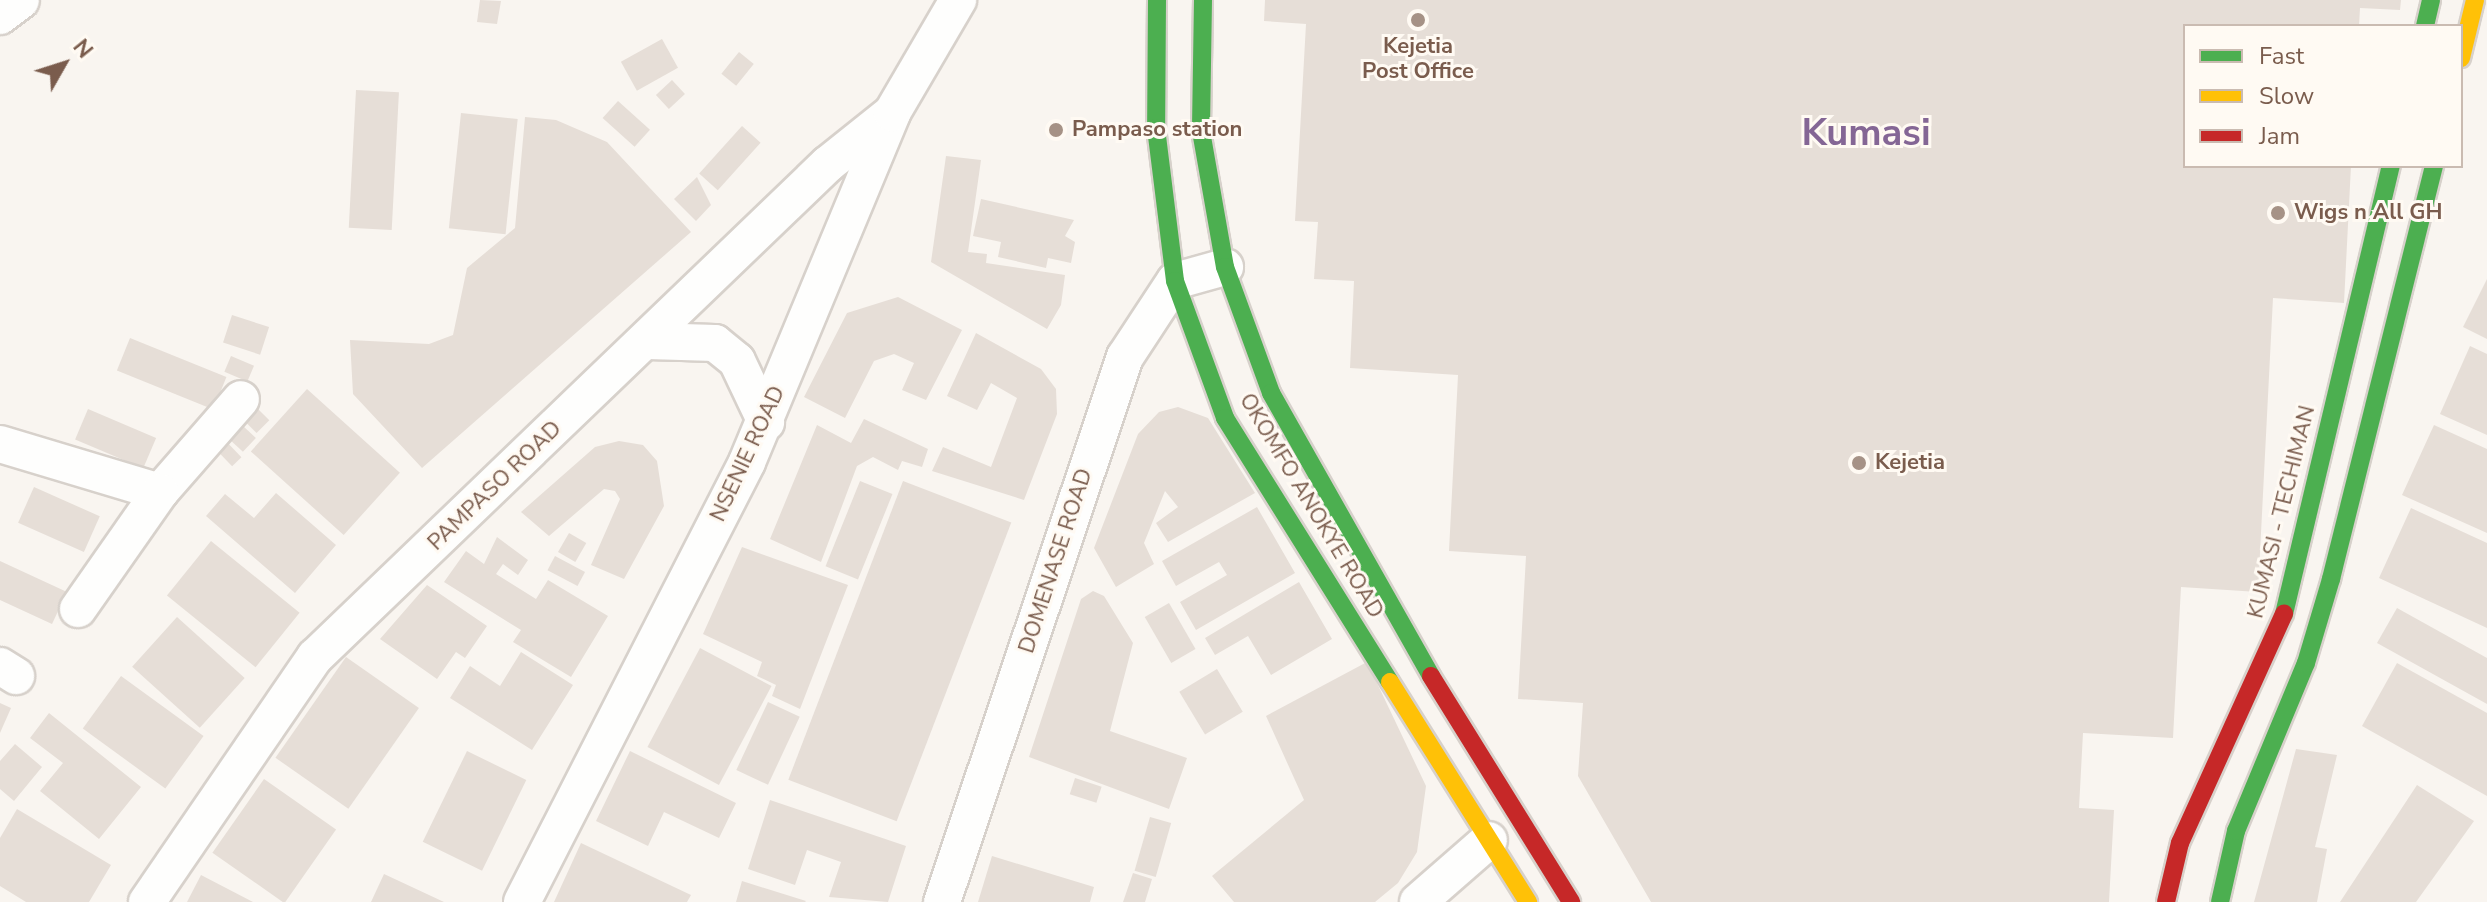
<!DOCTYPE html>
<style>
body{margin:0}
#map{position:relative;width:2487px;height:902px;overflow:hidden;background:#f9f5f0;font-family:"Nunito Sans",sans-serif}
div>[style]{position:absolute}
[style*='--x']{left:calc(var(--x)*1px);top:calc(var(--y)*1px);width:calc(var(--w)*1px);rotate:calc(var(--a)*1deg)}
.building>*{inset:0;background:#e6ded7;transform-origin:0 0}
.roads{filter:drop-shadow(2px 0 #d7d1cb) drop-shadow(-2px 0 #d7d1cb) drop-shadow(0 2px #d7d1cb) drop-shadow(0 -2px #d7d1cb)}
.street>*{height:36px;margin:-18px;padding:0 18px;transform-origin:18px;border-radius:18px;background:#fefefd}
.fast>*{height:18px;margin:-9px;padding:0 9px;transform-origin:9px;border-radius:9px;background:#4caf50}
.slow>*{height:18px;margin:-9px;padding:0 9px;transform-origin:9px;border-radius:9px;background:#ffc107}
.jam>*{height:18px;margin:-9px;padding:0 9px;transform-origin:9px;border-radius:9px;background:#c62828}
.dots>*{width:22px;height:22px;translate:-50% -50%;box-sizing:border-box;border:4px solid #fffaf3;border-radius:50%}
span{translate:-50% -50%;white-space:nowrap;text-align:center;line-height:1.15;-webkit-text-stroke:6px #fffaf3;paint-order:stroke}
.poi-label{font-size:22px;color:#7a5c4d;font-weight:700}
.left{translate:0 -50%;text-align:left}
.street-label{font-size:22px;color:#7a5c4d}
.town-label{font-size:38px;color:#846695;font-weight:700}
.legend{position:absolute;left:2183px;top:24px;width:280px;height:144px;box-sizing:border-box;background:#fffaf3;border:2px solid #cabbb1;margin:0;padding:10px 14px;list-style:none;font-size:24px;color:#7a5c4d}
.legend li{display:flex;align-items:center;gap:16px;height:40px}
.legend b{width:40px;border:2px solid #cabbb1}
.north{position:absolute;left:24px;top:24px;width:80px;height:80px;-webkit-text-stroke:6px #fffaf3;paint-order:stroke;rotate:51deg;font-size:22px;font-weight:700;line-height:32px;text-align:center;color:#7a5c4d}
.north::after{content:'';display:block;margin:auto;width:28px;height:36px;background:#7a5c4d;clip-path:polygon(50% 0,100% 100%,50% 72%,0 100%)}
</style>
<div id="map">
<div class="building">
<div style="clip-path:polygon(480px 0,501px 1px,497px 24px,477px 22px)"></div>
<div style="clip-path:polygon(1265px 0,2401px 0,2400px 10px,2360px 8px,2359px 26px,2185px 26px,2185px 166px,2351px 166px,2344px 303px,2273px 298px,2258px 592px,2181px 587px,2173px 738px,2083px 733px,2079px 808px,2114px 810px,2109px 902px,1651px 902px,1578px 776px,1583px 703px,1518px 699px,1526px 556px,1449px 551px,1458px 375px,1350px 368px,1354px 281px,1314px 279px,1318px 222px,1295px 221px,1306px 24px,1264px 21px)"></div>
<div style="left:662px;top:39px;width:33px;height:47px;rotate:61deg"></div>
<div style="left:739px;top:52px;width:19px;height:28px;rotate:39deg"></div>
<div style="left:672px;top:80px;width:19px;height:22px;rotate:47deg"></div>
<div style="left:356px;top:90px;width:43px;height:138px;rotate:3deg"></div>
<div style="left:618px;top:101px;width:43px;height:23px;rotate:42deg"></div>
<div style="left:461px;top:113px;width:57px;height:116px;rotate:6deg"></div>
<div style="clip-path:polygon(525px 117px,556px 120px,607px 142px,691px 232px,422px 468px,353px 394px,350px 340px,429px 344px,453px 335px,467px 268px,515px 228px)"></div>
<div style="left:742px;top:126px;width:25px;height:64px;rotate:42deg"></div>
<div style="clip-path:polygon(946px 156px,981px 160px,968px 252px,987px 254px,986px 263px,1065px 275px,1061px 305px,1047px 329px,931px 262px)"></div>
<div style="clip-path:polygon(697px 177px,711px 205px,696px 221px,674px 199px)"></div>
<div style="clip-path:polygon(981px 199px,1074px 220px,1065px 236px,1075px 242px,1071px 263px,1048px 258px,1046px 268px,998px 257px,1001px 242px,973px 236px)"></div>
<div style="clip-path:polygon(2487px 279px,2487px 339px,2463px 327px)"></div>
<div style="clip-path:polygon(898px 297px,962px 330px,926px 400px,902px 390px,914px 363px,894px 354px,874px 361px,845px 418px,804px 397px,847px 313px)"></div>
<div style="left:232px;top:315px;width:39px;height:29px;rotate:18deg"></div>
<div style="clip-path:polygon(976px 333px,1041px 369px,1056px 389px,1057px 414px,1024px 500px,932px 471px,943px 447px,991px 467px,1017px 398px,991px 383px,977px 410px,947px 396px)"></div>
<div style="left:130px;top:338px;width:104px;height:35px;rotate:22deg"></div>
<div style="clip-path:polygon(2470px 346px,2487px 354px,2487px 435px,2440px 414px)"></div>
<div style="left:231px;top:356px;width:25px;height:17px;rotate:23deg"></div>
<div style="left:307px;top:389px;width:125px;height:84px;rotate:42deg"></div>
<div style="clip-path:polygon(1178px 407px,1208px 418px,1255px 493px,1168px 542px,1156px 523px,1178px 507px,1165px 491px,1144px 543px,1154px 564px,1116px 587px,1094px 548px,1138px 434px,1159px 412px)"></div>
<div style="left:88px;top:409px;width:74px;height:33px;rotate:23deg"></div>
<div style="left:258px;top:409px;width:16px;height:18px;rotate:45deg"></div>
<div style="clip-path:polygon(864px 419px,928px 449px,922px 467px,902px 461px,898px 470px,873px 457px,857px 466px,821px 562px,770px 539px,817px 425px,851px 443px)"></div>
<div style="left:242px;top:425px;width:19px;height:19px;rotate:43deg"></div>
<div style="clip-path:polygon(2434px 425px,2487px 449px,2487px 533px,2402px 495px)"></div>
<div style="left:222px;top:437px;width:28px;height:13px;rotate:46deg"></div>
<div style="clip-path:polygon(619px 441px,643px 445px,657px 461px,664px 506px,624px 579px,591px 565px,620px 499px,615px 491px,604px 489px,549px 536px,521px 512px,595px 447px)"></div>
<div style="left:860px;top:481px;width:35px;height:92px;rotate:22deg"></div>
<div style="left:903px;top:481px;width:116px;height:320px;rotate:21deg"></div>
<div style="left:34px;top:487px;width:72px;height:39px;rotate:24deg"></div>
<div style="clip-path:polygon(276px 493px,336px 545px,295px 593px,206px 516px,225px 494px,254px 518px)"></div>
<div style="clip-path:polygon(1257px 507px,1295px 573px,1196px 630px,1180px 602px,1227px 575px,1219px 562px,1176px 586px,1162px 561px)"></div>
<div style="clip-path:polygon(2411px 508px,2487px 543px,2487px 628px,2379px 578px)"></div>
<div style="left:569px;top:533px;width:20px;height:22px;rotate:30deg"></div>
<div style="clip-path:polygon(497px 537px,528px 560px,518px 575px,503px 564px,496px 574px,536px 599px,548px 580px,608px 616px,571px 677px,513px 642px,521px 630px,444px 582px,466px 551px,484px 564px)"></div>
<div style="left:211px;top:541px;width:114px;height:70px;rotate:39deg"></div>
<div style="clip-path:polygon(742px 547px,848px 585px,800px 709px,772px 696px,776px 685px,757px 676px,762px 662px,703px 634px)"></div>
<div style="left:555px;top:556px;width:34px;height:16px;rotate:28deg"></div>
<div style="clip-path:polygon(0 561px,67px 592px,52px 624px,0 600px)"></div>
<div style="clip-path:polygon(1299px 582px,1332px 639px,1271px 675px,1248px 636px,1215px 655px,1205px 638px)"></div>
<div style="clip-path:polygon(427px 585px,487px 626px,465px 658px,456px 652px,437px 679px,380px 639px)"></div>
<div style="clip-path:polygon(1093px 591px,1104px 596px,1133px 643px,1110px 731px,1187px 758px,1169px 809px,1029px 757px,1081px 599px)"></div>
<div style="left:1169px;top:603px;width:53px;height:28px;rotate:60deg"></div>
<div style="clip-path:polygon(2397px 608px,2487px 658px,2487px 704px,2377px 643px)"></div>
<div style="left:177px;top:617px;width:91px;height:67px;rotate:42deg"></div>
<div style="left:700px;top:648px;width:81px;height:112px;rotate:28deg"></div>
<div style="clip-path:polygon(521px 652px,573px 685px,532px 750px,450px 698px,470px 666px,500px 686px)"></div>
<div style="left:346px;top:657px;width:89px;height:123px;rotate:35deg"></div>
<div style="clip-path:polygon(1367px 662px,1426px 786px,1417px 852px,1398px 883px,1375px 902px,1234px 902px,1212px 876px,1304px 800px,1266px 716px)"></div>
<div style="clip-path:polygon(2397px 663px,2487px 713px,2487px 796px,2362px 726px)"></div>
<div style="left:1217px;top:669px;width:50px;height:44px;rotate:59deg"></div>
<div style="left:121px;top:676px;width:102px;height:65px;rotate:36deg"></div>
<div style="left:768px;top:702px;width:35px;height:75px;rotate:25deg"></div>
<div style="clip-path:polygon(0 703px,11px 708px,0 733px)"></div>
<div style="clip-path:polygon(49px 713px,141px 787px,99px 839px,40px 791px,63px 763px,30px 738px)"></div>
<div style="clip-path:polygon(15px 744px,42px 767px,14px 801px,0 789px,0 761px)"></div>
<div style="clip-path:polygon(2296px 749px,2337px 755px,2315px 847px,2327px 849px,2317px 902px,2254px 902px)"></div>
<div style="left:467px;top:751px;width:66px;height:101px;rotate:26deg"></div>
<div style="clip-path:polygon(630px 751px,736px 803px,719px 838px,664px 812px,648px 846px,596px 821px)"></div>
<div style="left:1075px;top:778px;width:28px;height:17px;rotate:18deg"></div>
<div style="left:264px;top:779px;width:88px;height:90px;rotate:35deg"></div>
<div style="clip-path:polygon(2417px 785px,2474px 821px,2416px 902px,2340px 902px)"></div>
<div style="clip-path:polygon(770px 800px,906px 846px,888px 902px,829px 897px,841px 862px,807px 850px,795px 885px,748px 869px)"></div>
<div style="clip-path:polygon(17px 809px,111px 865px,89px 902px,26px 902px,0 886px,0 838px)"></div>
<div style="left:1150px;top:817px;width:22px;height:56px;rotate:16deg"></div>
<div style="clip-path:polygon(581px 843px,691px 895px,687px 902px,554px 902px)"></div>
<div style="clip-path:polygon(992px 856px,1094px 887px,1090px 902px,978px 902px)"></div>
<div style="clip-path:polygon(1133px 873px,1152px 879px,1145px 902px,1123px 902px)"></div>
<div style="clip-path:polygon(384px 874px,444px 902px,371px 902px)"></div>
<div style="clip-path:polygon(201px 875px,253px 902px,187px 902px)"></div>
<div style="clip-path:polygon(742px 881px,806px 901px,805px 902px,736px 902px)"></div>
</div>
<div class="roads">
<div class="street">
<div style="--x:0;--y:16;--w:26;--a:-37"></div>
<div style="--x:648;--y:341;--w:67;--a:1.7"></div>
<div style="--x:715;--y:343;--w:28;--a:39"></div>
<div style="--x:737;--y:361;--w:68;--a:64.6"></div>
<div style="--x:0;--y:444;--w:167;--a:16.7"></div>
<div style="--x:160;--y:492;--w:123;--a:-48.9"></div>
<div style="--x:78;--y:609;--w:143;--a:-55"></div>
<div style="--x:0;--y:666;--w:19;--a:32"></div>
<div style="--x:147;--y:902;--w:297;--a:-55.6"></div>
<div style="--x:315;--y:657;--w:711;--a:-43.86"></div>
<div style="--x:828;--y:164;--w:82;--a:-38.6"></div>
<div style="--x:522;--y:902;--w:494;--a:-62.9"></div>
<div style="--x:747;--y:462;--w:378;--a:-67.4"></div>
<div style="--x:892;--y:113;--w:131;--a:-59.7"></div>
<div style="--x:942;--y:902;--w:575;--a:-71.44"></div>
<div style="--x:1125;--y:357;--w:91;--a:-56.7"></div>
<div style="--x:1175;--y:281;--w:52;--a:-15.6"></div>
<div style="--x:1418;--y:902;--w:94;--a:-41.1"></div>
</div>
<div class="fast">
<div style="--x:1157;--y:0;--w:128;--a:90.4"></div>
<div style="--x:1156;--y:128;--w:154;--a:82.9"></div>
<div style="--x:1175;--y:281;--w:146;--a:69.9"></div>
<div style="--x:1225;--y:418;--w:311;--a:58"></div>
<div style="--x:1203;--y:0;--w:131;--a:90.9"></div>
<div style="--x:1201;--y:131;--w:138;--a:80"></div>
<div style="--x:1225;--y:267;--w:134;--a:69.9"></div>
<div style="--x:1271;--y:393;--w:325;--a:60.5"></div>
<div style="--x:2425;--y:26;--w:27;--a:-77"></div>
<div style="--x:2284;--y:614;--w:461;--a:-76.6"></div>
<div style="--x:2220;--y:902;--w:73;--a:-77.3"></div>
<div style="--x:2236;--y:831;--w:182;--a:-67.4"></div>
<div style="--x:2306;--y:663;--w:88;--a:-73.4"></div>
<div style="--x:2331;--y:579;--w:426;--a:-76"></div>
</div>
<div class="slow">
<div style="--x:2461;--y:58;--w:60;--a:-76.4"></div>
<div style="--x:1390;--y:682;--w:260;--a:57.9"></div>
</div>
<div class="jam">
<div style="--x:1431;--y:676;--w:266;--a:58.2"></div>
<div style="--x:2166;--y:902;--w:61;--a:-76.7"></div>
<div style="--x:2180;--y:843;--w:252;--a:-65.6"></div>
</div>
</div>
<div class="dots">
<div style="left:1418px;top:20px;background:#a69286"></div>
<div style="left:1056px;top:130px;background:#a69286"></div>
<div style="left:2278px;top:213px;background:#a69286"></div>
<div style="left:1859px;top:463px;background:#a69286"></div>
</div>
<div class="poi-label">
<span style="left:1418px;top:59px">Kejetia<br>Post Office</span>
<span class="left" style="left:1072px;top:130px">Pampaso station</span>
<span class="left" style="left:2294px;top:213px">Wigs n All GH</span>
<span class="left" style="left:1875px;top:463px">Kejetia</span>
</div>
<div class="street-label">
<span style="left:748px;top:454px;rotate:-65deg">NSENIE ROAD</span>
<span style="left:495px;top:486px;rotate:-44deg">PAMPASO ROAD</span>
<span style="left:1311px;top:506px;rotate:59deg">OKOMFO ANOKYE ROAD</span>
<span style="left:2282px;top:512px;rotate:-76deg">KUMASI - TECHIMAN</span>
<span style="left:1056px;top:561px;rotate:-72deg">DOMENASE ROAD</span>
</div>
<div class="town-label">
<span style="left:1866px;top:133px">Kumasi</span>
</div>
<ul class="legend">
<li><b style="height:10px;background:#4caf50"></b>Fast</li>
<li><b style="height:10px;background:#ffc107"></b>Slow</li>
<li><b style="height:10px;background:#c62828"></b>Jam</li>
</ul>
<div class="north">N</div>
</div>
